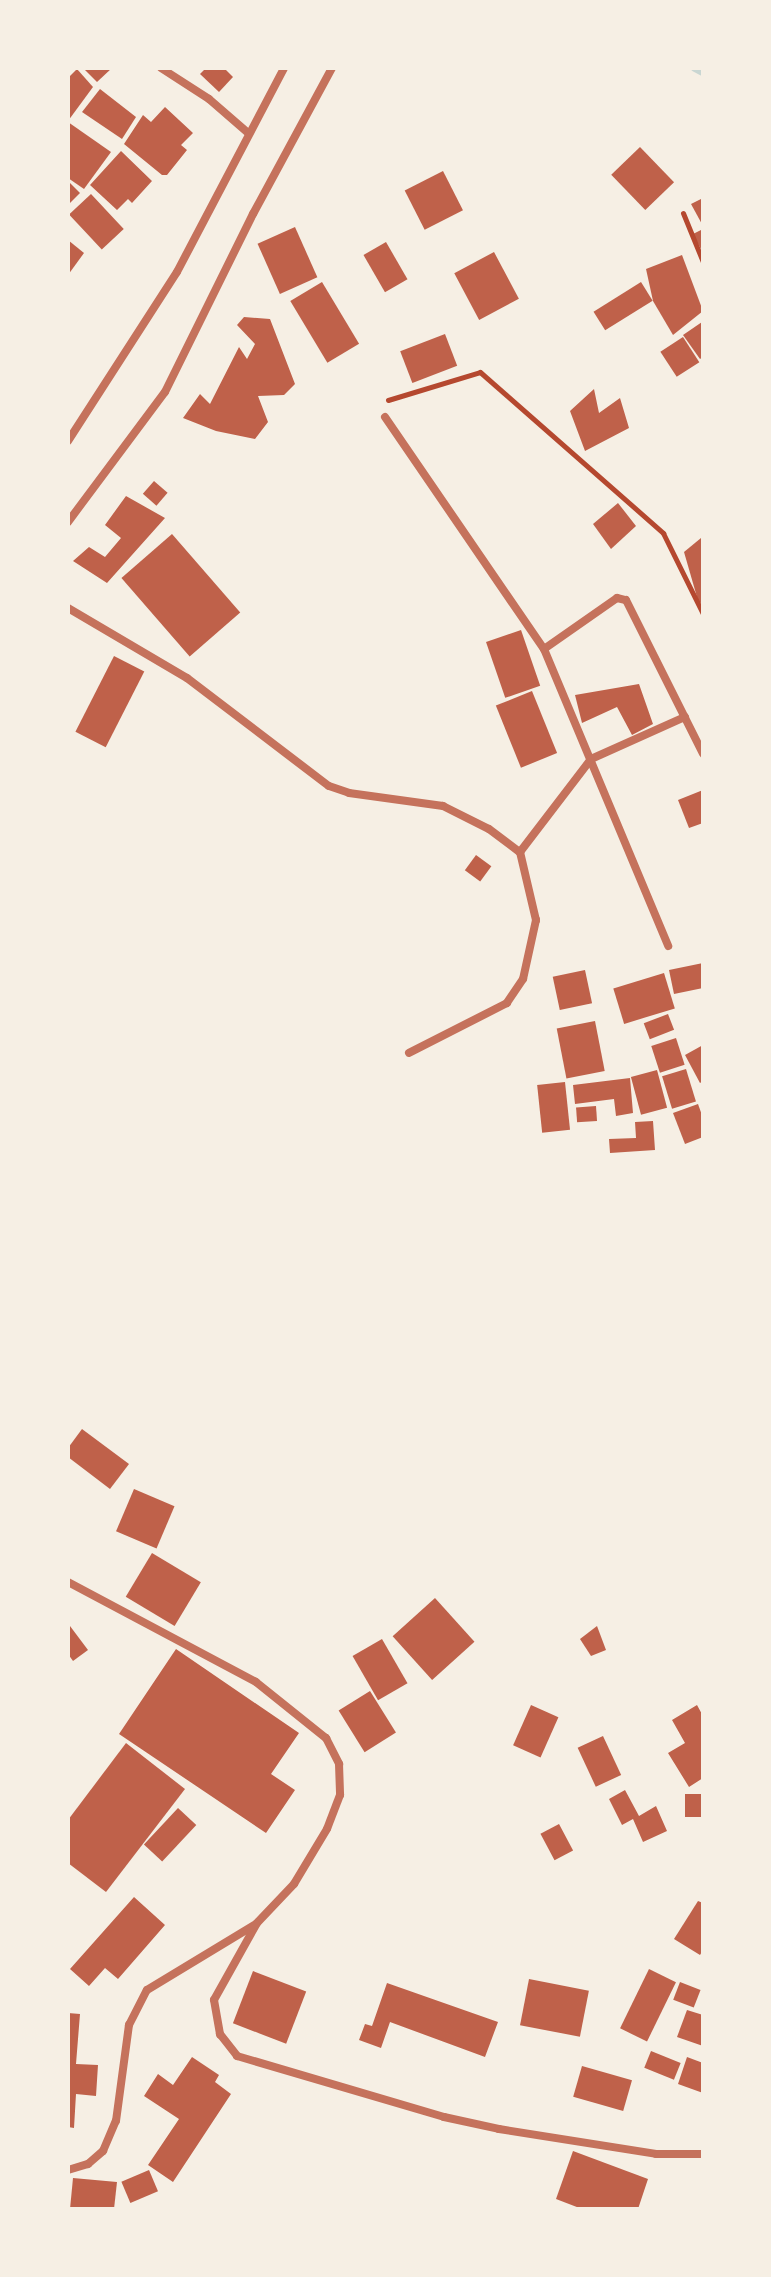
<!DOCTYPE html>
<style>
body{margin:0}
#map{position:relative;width:771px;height:2277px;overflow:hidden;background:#f6efe4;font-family:"Public Sans",sans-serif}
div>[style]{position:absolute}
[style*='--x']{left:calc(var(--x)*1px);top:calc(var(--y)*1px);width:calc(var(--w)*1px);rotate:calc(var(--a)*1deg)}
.stream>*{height:8px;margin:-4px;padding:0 4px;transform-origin:4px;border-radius:4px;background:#c9d6d2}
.building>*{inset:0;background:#bf614a;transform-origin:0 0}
.path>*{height:5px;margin:-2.5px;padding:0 2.5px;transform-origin:2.5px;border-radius:2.5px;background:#b5482f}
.minor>*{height:8px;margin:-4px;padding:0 4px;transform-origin:4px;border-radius:4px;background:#c5725c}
span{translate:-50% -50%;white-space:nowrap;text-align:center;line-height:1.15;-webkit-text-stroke:6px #f6efe4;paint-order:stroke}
.frame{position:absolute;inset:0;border:70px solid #f6efe4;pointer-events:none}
</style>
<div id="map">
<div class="stream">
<div style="--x:695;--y:68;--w:9;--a:27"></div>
</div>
<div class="building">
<div style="clip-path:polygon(83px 68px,112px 68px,97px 82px)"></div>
<div style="clip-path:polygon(206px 68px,224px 68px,233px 77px,219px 92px,200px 74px)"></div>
<div style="clip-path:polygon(77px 69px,93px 87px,68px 121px,68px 78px)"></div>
<div style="clip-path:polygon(100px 89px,136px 117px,122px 139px,82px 112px)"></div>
<div style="clip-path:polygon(165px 107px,193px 133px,181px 145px,187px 150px,167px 175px,162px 175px,124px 144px,143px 115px,151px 122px)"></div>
<div style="clip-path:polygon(68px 122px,111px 152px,84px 189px,68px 178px)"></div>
<div style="left:640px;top:147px;width:49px;height:40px;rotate:46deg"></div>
<div style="clip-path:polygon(121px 151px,152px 181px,132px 203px,128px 199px,117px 210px,90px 185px)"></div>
<div style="left:443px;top:171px;width:44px;height:43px;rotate:63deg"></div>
<div style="clip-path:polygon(68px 181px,80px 193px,68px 205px)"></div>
<div style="left:91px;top:194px;width:48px;height:30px;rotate:47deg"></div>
<div style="clip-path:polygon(703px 198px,703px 226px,691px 204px)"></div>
<div style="left:295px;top:227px;width:55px;height:41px;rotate:66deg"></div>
<div style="clip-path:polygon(703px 229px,703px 253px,693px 234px)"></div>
<div style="clip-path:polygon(68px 240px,84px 253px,68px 275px)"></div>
<div style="left:386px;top:242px;width:43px;height:26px;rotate:60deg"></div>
<div style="left:494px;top:252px;width:53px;height:45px;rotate:62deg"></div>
<div style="clip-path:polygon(682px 255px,703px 311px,673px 335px,653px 301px,646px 269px)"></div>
<div style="left:322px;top:282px;width:72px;height:37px;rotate:59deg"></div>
<div style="left:641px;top:282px;width:22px;height:56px;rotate:58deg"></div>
<div style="clip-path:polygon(244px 317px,270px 319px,295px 384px,284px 395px,258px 396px,268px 422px,255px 439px,216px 431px,183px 418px,200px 394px,210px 404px,239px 347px,247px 359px,255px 344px,237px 325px)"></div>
<div style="clip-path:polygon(702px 322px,703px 357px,700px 359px,683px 335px)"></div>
<div style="left:445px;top:334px;width:34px;height:48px;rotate:69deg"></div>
<div style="left:683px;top:337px;width:30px;height:27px;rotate:57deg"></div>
<div style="clip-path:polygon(594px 389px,599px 413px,620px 398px,629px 428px,585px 451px,570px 411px)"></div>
<div style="left:154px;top:481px;width:18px;height:17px;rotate:41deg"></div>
<div style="clip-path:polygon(126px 496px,165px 518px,107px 583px,73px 561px,89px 547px,105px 557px,121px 538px,105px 525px)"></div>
<div style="clip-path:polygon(618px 503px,636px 526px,611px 549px,593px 524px)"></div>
<div style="left:172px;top:534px;width:104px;height:67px;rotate:49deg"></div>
<div style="clip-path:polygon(701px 538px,703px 601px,699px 604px,684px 552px)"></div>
<div style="left:521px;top:630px;width:59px;height:37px;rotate:71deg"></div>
<div style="left:114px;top:656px;width:34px;height:85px;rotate:27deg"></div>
<div style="clip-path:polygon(639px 684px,653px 724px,632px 735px,617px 707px,582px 723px,575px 695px)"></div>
<div style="left:532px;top:691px;width:67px;height:39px;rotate:68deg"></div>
<div style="clip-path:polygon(703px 790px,703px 823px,689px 828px,678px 800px)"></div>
<div style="left:476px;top:855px;width:19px;height:19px;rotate:36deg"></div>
<div style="clip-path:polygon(703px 963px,703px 988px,674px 994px,669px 970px)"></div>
<div style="left:585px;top:970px;width:34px;height:33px;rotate:78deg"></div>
<div style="left:664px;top:973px;width:37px;height:53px;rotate:73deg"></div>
<div style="left:668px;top:1014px;width:17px;height:26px;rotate:69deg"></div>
<div style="left:595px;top:1021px;width:51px;height:39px;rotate:79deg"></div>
<div style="left:676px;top:1038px;width:28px;height:26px;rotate:72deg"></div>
<div style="clip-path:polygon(703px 1045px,703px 1081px,700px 1083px,685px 1055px)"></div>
<div style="left:686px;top:1069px;width:34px;height:25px;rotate:73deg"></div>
<div style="left:657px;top:1070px;width:39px;height:27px;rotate:75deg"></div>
<div style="clip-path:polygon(630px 1078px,633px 1113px,616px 1116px,614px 1099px,575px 1104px,573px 1085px)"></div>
<div style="left:565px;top:1082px;width:48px;height:28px;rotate:84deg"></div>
<div style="clip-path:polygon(698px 1104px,703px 1118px,703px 1137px,685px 1144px,673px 1113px)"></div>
<div style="left:596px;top:1106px;width:15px;height:20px;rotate:86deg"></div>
<div style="clip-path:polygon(653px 1121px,655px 1150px,610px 1153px,609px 1139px,636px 1138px,635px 1122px)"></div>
<div style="clip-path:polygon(82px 1429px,129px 1464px,110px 1489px,68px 1457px,68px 1448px)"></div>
<div style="left:134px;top:1489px;width:44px;height:46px;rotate:23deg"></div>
<div style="left:152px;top:1553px;width:57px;height:51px;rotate:31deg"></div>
<div style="left:435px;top:1598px;width:59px;height:57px;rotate:48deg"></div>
<div style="clip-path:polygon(70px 1626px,88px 1650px,73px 1661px,68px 1654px)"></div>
<div style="clip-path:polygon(597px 1626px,606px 1650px,591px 1656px,580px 1639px)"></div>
<div style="left:382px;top:1639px;width:51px;height:34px;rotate:60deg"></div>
<div style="clip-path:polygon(176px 1649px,299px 1733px,271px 1774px,295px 1790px,266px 1833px,119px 1734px)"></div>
<div style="left:370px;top:1691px;width:49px;height:37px;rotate:58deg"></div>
<div style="left:531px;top:1705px;width:30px;height:44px;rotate:24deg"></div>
<div style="clip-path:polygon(697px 1705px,703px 1716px,703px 1778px,689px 1787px,668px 1753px,685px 1743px,672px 1720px)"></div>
<div style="left:603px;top:1736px;width:43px;height:28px;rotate:65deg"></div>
<div style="clip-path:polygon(126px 1743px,185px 1789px,106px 1892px,68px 1863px,68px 1820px)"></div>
<div style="clip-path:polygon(625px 1790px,639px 1816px,656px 1806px,667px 1831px,643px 1842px,633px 1819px,622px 1825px,609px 1799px)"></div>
<div style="left:685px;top:1794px;width:18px;height:23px"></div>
<div style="left:178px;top:1808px;width:25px;height:50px;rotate:43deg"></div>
<div style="left:559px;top:1824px;width:30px;height:21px;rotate:62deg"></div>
<div style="clip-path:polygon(134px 1897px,165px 1925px,118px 1979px,105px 1968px,89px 1986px,70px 1969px)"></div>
<div style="clip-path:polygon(698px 1901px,703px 1903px,703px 1950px,700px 1955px,674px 1939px)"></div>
<div style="left:649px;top:1969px;width:30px;height:66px;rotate:26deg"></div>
<div style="left:253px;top:1971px;width:57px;height:56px;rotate:21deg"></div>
<div style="left:529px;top:1979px;width:61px;height:47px;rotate:11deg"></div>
<div style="left:680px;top:1982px;width:22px;height:19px;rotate:21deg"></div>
<div style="clip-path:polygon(387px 1983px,498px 2022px,485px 2057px,390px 2022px,381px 2048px,359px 2040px,365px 2024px,372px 2026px)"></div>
<div style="clip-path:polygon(687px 2010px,703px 2015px,703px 2046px,677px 2037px)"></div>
<div style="clip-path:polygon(68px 2013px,80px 2014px,76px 2064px,98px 2065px,96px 2096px,76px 2094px,74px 2128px,68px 2127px)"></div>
<div style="left:651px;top:2051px;width:32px;height:18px;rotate:22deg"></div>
<div style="clip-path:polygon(192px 2057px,219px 2075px,215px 2082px,231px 2094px,173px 2182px,148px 2165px,179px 2119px,144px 2096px,158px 2074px,173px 2085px)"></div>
<div style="clip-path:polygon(687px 2057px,703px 2063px,703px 2093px,678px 2084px)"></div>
<div style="left:582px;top:2066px;width:52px;height:32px;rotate:16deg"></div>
<div style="clip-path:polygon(573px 2151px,648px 2179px,638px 2209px,582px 2209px,556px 2199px)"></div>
<div style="left:149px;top:2170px;width:23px;height:30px;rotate:67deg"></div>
<div style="clip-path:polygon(73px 2178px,117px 2182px,114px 2209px,70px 2209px)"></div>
</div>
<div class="path">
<div style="--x:683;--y:213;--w:53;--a:67.8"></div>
<div style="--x:388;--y:400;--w:96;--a:-16.9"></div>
<div style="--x:480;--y:372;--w:244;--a:41.3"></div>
<div style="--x:663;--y:533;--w:90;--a:63.7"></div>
</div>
<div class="minor">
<div style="--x:161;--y:68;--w:57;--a:32.9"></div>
<div style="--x:209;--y:99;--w:50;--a:41"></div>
<div style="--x:385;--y:417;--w:281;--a:55.6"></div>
<div style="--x:544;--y:649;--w:322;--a:67.3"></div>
<div style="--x:68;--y:441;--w:201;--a:-57.2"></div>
<div style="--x:177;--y:272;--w:230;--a:-62.3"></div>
<div style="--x:68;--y:522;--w:162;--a:-53.3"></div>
<div style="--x:165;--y:392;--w:199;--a:-63.7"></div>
<div style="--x:253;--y:214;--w:166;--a:-61.6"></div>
<div style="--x:68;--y:608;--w:138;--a:30.5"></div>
<div style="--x:187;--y:678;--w:178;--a:37.3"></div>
<div style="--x:329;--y:786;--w:21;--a:19"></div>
<div style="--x:349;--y:793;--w:95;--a:7.9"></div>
<div style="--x:443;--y:806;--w:51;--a:26.6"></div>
<div style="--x:489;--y:829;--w:39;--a:37"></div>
<div style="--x:520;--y:852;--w:70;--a:76.8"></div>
<div style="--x:536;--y:920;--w:60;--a:102.4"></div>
<div style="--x:523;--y:979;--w:29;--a:124"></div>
<div style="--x:507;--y:1003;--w:110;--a:153"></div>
<div style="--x:544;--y:649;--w:89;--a:-34.9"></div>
<div style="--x:617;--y:598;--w:9;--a:13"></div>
<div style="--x:626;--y:600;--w:172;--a:63.4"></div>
<div style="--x:520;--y:852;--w:117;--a:-52.6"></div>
<div style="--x:591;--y:759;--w:103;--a:-24.1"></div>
<div style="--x:68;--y:1582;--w:213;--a:28"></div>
<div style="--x:256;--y:1682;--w:90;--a:38.7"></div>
<div style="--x:326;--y:1738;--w:29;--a:63"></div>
<div style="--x:339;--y:1764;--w:31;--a:88"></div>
<div style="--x:340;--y:1795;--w:36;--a:111"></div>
<div style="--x:327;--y:1829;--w:64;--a:121"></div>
<div style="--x:294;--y:1884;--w:54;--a:133.5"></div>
<div style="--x:257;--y:1923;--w:88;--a:119.2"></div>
<div style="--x:214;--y:2000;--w:35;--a:80"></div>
<div style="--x:220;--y:2034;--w:28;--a:52"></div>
<div style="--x:237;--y:2056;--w:216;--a:16.4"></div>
<div style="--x:444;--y:2117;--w:56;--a:12.3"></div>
<div style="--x:499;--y:2129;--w:159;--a:9"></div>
<div style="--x:656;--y:2154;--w:47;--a:0"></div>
<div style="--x:68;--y:2170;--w:21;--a:-17"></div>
<div style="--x:88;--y:2164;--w:20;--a:-41"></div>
<div style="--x:103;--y:2151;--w:33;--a:-67"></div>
<div style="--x:116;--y:2121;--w:97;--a:-82.3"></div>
<div style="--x:129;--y:2025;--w:39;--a:-63"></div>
<div style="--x:147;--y:1990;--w:127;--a:-31.2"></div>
</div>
<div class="frame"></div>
</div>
